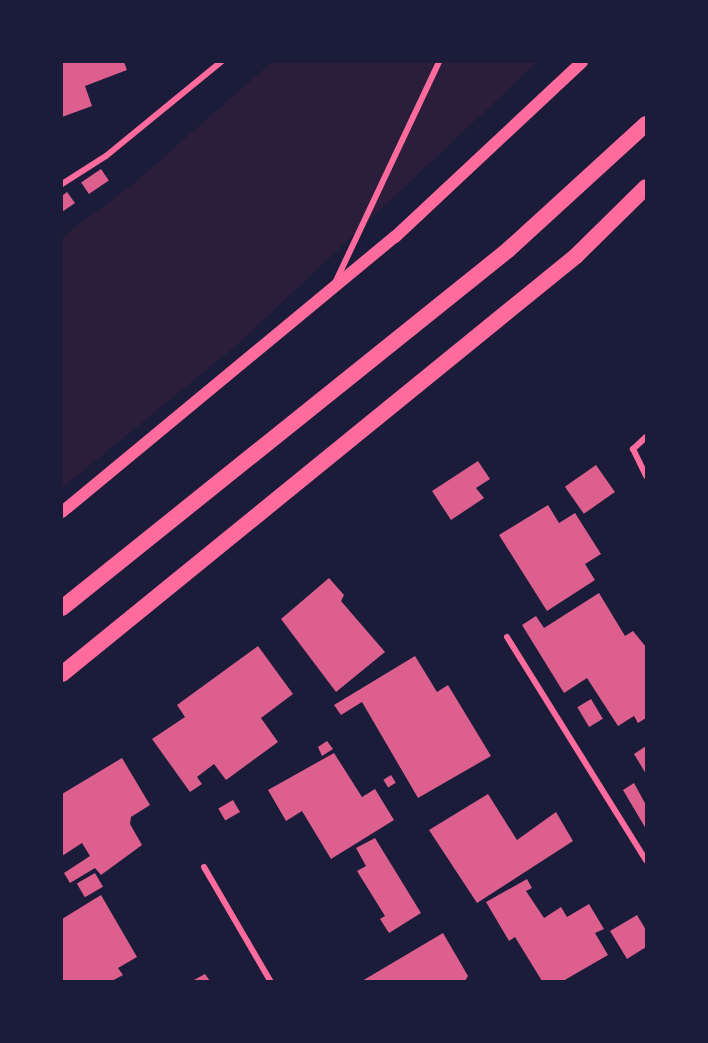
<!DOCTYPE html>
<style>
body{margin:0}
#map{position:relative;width:708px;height:1043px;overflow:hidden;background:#1b1b3a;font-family:Raleway,sans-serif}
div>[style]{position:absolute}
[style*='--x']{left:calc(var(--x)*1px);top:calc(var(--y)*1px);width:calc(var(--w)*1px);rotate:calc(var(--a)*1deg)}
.green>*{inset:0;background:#2a1e3b}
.building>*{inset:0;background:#dd5f8e;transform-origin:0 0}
.minor>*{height:6px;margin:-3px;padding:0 3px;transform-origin:3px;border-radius:3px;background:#ff6b9d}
.secondary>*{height:12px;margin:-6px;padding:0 6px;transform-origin:6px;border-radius:6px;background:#ff6b9d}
.trunk>*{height:16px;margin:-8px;padding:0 8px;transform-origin:8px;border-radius:8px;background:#ff6b9d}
span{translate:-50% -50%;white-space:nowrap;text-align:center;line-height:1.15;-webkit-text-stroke:4.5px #1b1b3a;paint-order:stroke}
.frame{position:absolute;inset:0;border:63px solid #1b1b3a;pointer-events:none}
</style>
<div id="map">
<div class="green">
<div style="clip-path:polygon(272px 62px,537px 62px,239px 343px,62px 488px,62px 237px,132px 185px)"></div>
</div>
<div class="building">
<div style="clip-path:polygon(62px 62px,124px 62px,127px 70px,85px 86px,92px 106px,62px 117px)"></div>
<div style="left:101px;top:169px;width:14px;height:24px;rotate:56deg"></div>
<div style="clip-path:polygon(67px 192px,75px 203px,62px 212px,62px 196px)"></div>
<div style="clip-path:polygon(478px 461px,490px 479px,476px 488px,484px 498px,451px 520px,432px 491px)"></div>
<div style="left:596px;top:465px;width:33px;height:38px;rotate:55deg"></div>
<div style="clip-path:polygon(548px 505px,559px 523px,575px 513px,601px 554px,585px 564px,595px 580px,547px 611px,499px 535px)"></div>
<div style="clip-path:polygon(329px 578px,344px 595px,341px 601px,385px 652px,336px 692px,281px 619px)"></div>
<div style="clip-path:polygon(599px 593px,625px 636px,633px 631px,646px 647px,646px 718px,638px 723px,634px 716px,618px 726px,587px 678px,564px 693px,522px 625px,536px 616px,544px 628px)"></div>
<div style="clip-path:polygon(258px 646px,293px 694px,261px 718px,278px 742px,226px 780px,214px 764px,197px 777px,202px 784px,190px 792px,152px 739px,185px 717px,177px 705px)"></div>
<div style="clip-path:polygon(415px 656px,437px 692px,448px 685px,491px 756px,418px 798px,362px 702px,341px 715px,334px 705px)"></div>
<div style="left:591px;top:699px;width:23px;height:16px;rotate:59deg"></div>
<div style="clip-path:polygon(327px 741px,333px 749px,322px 756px,318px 747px)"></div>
<div style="clip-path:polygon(646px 746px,646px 774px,634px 754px)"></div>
<div style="clip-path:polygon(334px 753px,362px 797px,375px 789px,394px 820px,331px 859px,302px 811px,286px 821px,268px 790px)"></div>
<div style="clip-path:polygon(122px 758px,150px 805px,131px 817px,130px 824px,142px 845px,101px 875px,95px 868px,70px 883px,64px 873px,90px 856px,82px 843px,62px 856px,62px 794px)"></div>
<div style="left:391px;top:775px;width:9px;height:9px;rotate:58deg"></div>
<div style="clip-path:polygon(634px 783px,646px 805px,646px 829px,623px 790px)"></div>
<div style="clip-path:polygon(488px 794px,517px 840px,556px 812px,573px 841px,477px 903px,429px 830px)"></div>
<div style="left:233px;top:800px;width:14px;height:17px;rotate:60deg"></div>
<div style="clip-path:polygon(375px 838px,421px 913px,389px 933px,380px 919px,385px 916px,357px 871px,366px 866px,356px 848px)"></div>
<div style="left:95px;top:873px;width:16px;height:21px;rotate:60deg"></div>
<div style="clip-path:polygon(527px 879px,532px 888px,526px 891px,544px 918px,561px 907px,567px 917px,589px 904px,604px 929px,595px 933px,608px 955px,563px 981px,542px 981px,515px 937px,509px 941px,486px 902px)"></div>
<div style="clip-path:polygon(101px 895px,137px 957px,118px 968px,123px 975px,112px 981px,62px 981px,62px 919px)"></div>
<div style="clip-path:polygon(637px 915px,646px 930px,646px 947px,627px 959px,610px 931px)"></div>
<div style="clip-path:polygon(443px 933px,468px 976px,465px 981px,362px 981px)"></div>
<div style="clip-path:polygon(205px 974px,210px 981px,192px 981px)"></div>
</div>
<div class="minor">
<div style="--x:62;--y:184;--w:52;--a:-32.5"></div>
<div style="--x:106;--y:156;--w:149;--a:-39.3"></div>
<div style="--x:335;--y:283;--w:244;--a:-64.8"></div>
<div style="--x:646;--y:437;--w:18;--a:137"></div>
<div style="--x:633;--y:449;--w:30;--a:64"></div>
<div style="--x:507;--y:637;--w:263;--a:58.1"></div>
<div style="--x:204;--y:867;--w:133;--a:59.8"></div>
</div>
<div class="secondary">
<div style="--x:62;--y:512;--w:432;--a:-39.6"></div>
<div style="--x:395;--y:237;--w:256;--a:-43.1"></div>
</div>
<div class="trunk">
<div style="--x:62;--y:608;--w:572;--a:-38.75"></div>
<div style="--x:508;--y:250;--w:187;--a:-42.4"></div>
<div style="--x:62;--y:674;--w:663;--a:-39.12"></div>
<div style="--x:576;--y:256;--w:98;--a:-44.6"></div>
</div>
<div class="frame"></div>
</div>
